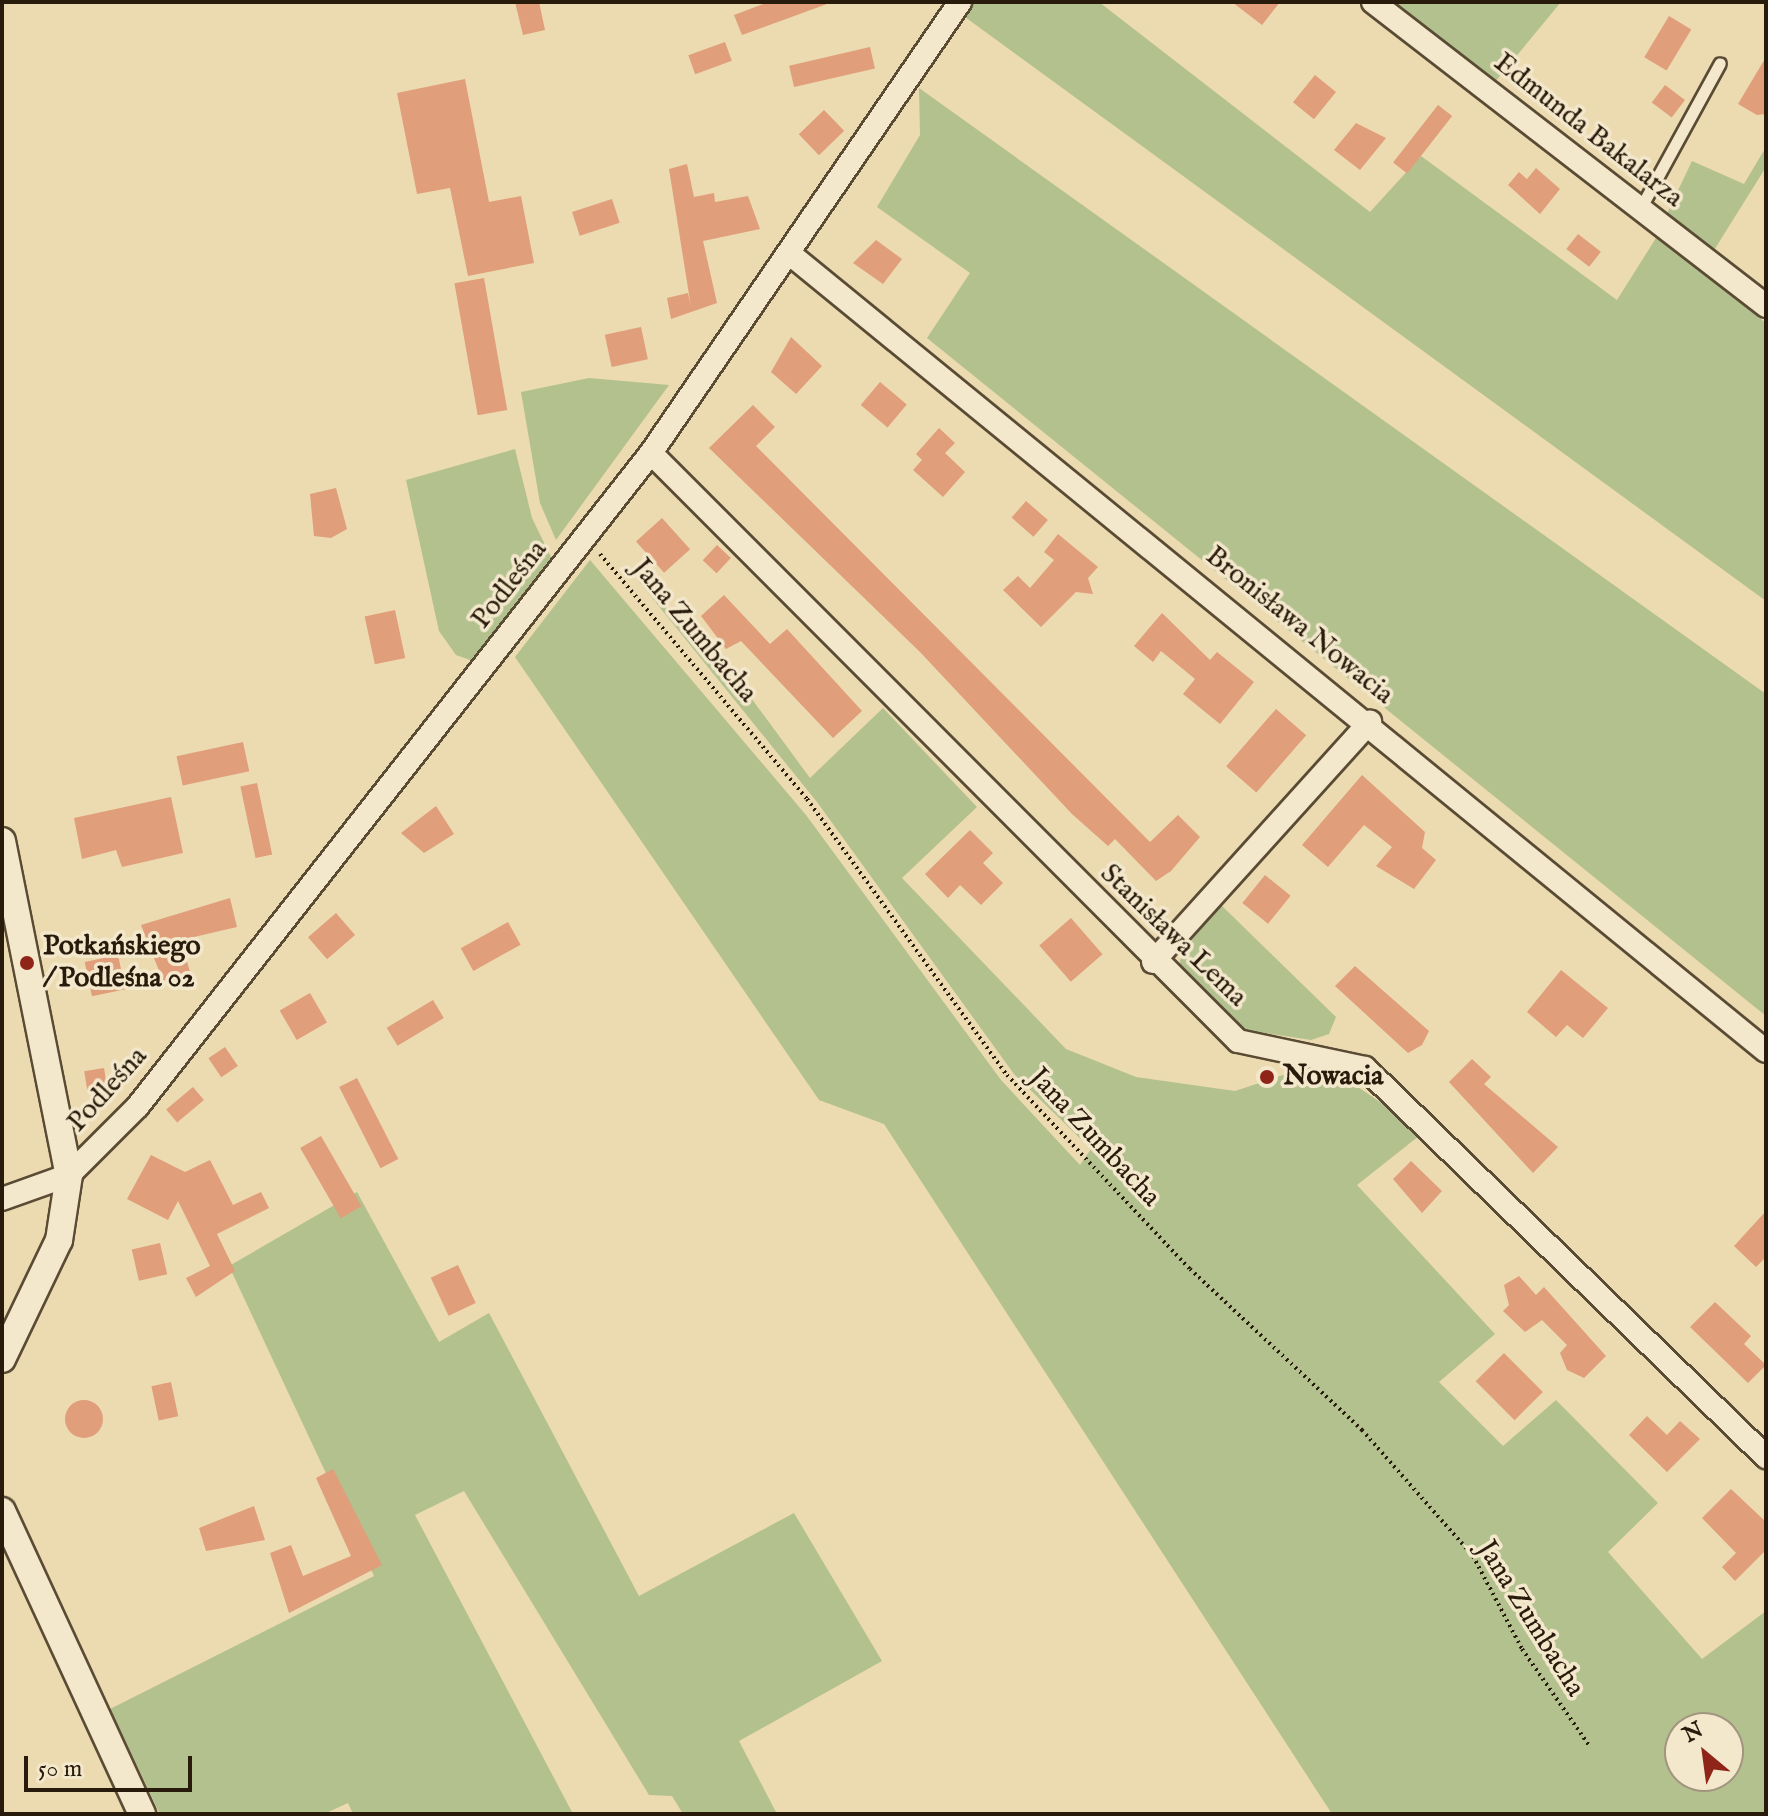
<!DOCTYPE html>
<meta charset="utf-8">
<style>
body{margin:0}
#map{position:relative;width:1768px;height:1816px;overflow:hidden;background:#ecdab1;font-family:"IM FELL English",serif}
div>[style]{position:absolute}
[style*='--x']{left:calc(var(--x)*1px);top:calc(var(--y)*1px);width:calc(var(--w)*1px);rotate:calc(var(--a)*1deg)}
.green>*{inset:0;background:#b3c18f}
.building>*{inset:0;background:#e09e7a;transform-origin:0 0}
.round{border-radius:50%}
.path>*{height:4px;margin-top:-2px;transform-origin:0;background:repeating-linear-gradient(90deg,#291b0b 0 2px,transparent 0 6px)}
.roads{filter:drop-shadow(2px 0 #5a4b34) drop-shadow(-2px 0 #5a4b34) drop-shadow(0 2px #5a4b34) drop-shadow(0 -2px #5a4b34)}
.service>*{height:11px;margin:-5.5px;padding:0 5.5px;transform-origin:5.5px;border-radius:5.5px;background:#f3e7cc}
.minor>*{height:22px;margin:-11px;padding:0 11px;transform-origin:11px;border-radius:11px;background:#f3e7cc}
.tertiary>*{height:26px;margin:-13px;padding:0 13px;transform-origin:13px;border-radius:13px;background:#f3e7cc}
.dots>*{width:22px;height:22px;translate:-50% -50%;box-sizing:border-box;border:4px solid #f3e7cc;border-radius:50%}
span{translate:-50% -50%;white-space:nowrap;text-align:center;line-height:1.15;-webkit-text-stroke:7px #f3e7cc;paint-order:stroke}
.street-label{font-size:28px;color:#291b0b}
.poi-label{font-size:28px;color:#291b0b;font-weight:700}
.left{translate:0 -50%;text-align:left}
.frame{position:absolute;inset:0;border:4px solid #291b0b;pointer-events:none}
.north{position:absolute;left:1664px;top:1712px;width:80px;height:80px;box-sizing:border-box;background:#f3e7cc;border:2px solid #a2957f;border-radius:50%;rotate:331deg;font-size:22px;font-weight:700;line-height:32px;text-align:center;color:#291b0b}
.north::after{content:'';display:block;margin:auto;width:28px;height:36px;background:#8f2418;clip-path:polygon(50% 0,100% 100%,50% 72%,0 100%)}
.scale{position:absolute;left:24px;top:1756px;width:168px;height:36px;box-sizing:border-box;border:4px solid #291b0b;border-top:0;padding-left:10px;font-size:24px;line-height:28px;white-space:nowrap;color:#291b0b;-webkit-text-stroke:6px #f3e7cc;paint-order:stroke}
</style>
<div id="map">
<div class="green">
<div style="clip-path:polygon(976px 2px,1099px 2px,1370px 212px,1421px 156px,1617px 300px,1656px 238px,1766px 323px,1766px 601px,965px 17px)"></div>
<div style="clip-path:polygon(1391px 2px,1561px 2px,1495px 82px)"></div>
<div style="clip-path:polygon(919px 88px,1766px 694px,1766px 1016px,927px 338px,970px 273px,877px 207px,920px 135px)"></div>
<div style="clip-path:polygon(1766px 147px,1766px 167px,1711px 255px,1665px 218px,1692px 161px,1744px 184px)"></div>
<div style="clip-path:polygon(589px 378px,669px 385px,556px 540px,540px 503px,521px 392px)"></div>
<div style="clip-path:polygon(515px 449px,532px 518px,552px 559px,473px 661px,456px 655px,439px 631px,406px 480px)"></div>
<div style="clip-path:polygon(evenodd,590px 560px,806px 815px,1001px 1080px,1080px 1165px,1091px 1149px,1014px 1074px,817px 802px,636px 578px,729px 668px,810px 778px,883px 708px,977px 807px,902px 878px,1066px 1049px,1136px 1077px,1235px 1091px,1283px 1075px,1324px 1076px,1358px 1087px,1424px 1132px,1357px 1185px,1495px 1334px,1439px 1382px,1503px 1446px,1556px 1400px,1658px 1503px,1608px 1552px,1702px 1659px,1766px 1611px,1766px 1814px,1332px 1814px,884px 1124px,819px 1100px,515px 657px,590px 560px,1680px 1728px,1728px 1728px,1728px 1776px,1680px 1776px,1680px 1728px)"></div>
<div style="clip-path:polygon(1220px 904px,1336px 1017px,1329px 1034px,1311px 1040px,1239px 1029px,1188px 978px,1179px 966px,1182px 952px)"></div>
<div style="clip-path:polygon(357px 1192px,439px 1342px,489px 1313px,639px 1596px,794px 1513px,882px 1661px,739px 1741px,777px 1814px,683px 1814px,672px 1796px,649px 1795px,464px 1491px,415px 1515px,573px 1814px,353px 1814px,348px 1803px,324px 1814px,160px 1814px,110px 1709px,374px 1576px,229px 1266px)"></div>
</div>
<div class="building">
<div style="clip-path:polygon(515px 2px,539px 2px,545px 30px,523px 35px)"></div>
<div style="clip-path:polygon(769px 2px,827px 2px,827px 4px,742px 35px,734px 15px)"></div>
<div style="clip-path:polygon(1232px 2px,1280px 2px,1262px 25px)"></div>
<div style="left:1669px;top:16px;width:26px;height:48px;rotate:31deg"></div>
<div style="left:725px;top:42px;width:20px;height:39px;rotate:70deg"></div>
<div style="left:870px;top:47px;width:22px;height:83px;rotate:77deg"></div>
<div style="clip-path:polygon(1766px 57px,1766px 114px,1757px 115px,1738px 104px)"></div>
<div style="left:1315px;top:75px;width:27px;height:35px;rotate:39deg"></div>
<div style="clip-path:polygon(465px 79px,489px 202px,521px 196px,534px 263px,468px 276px,450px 188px,417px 194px,397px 93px)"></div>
<div style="left:1665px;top:85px;width:25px;height:22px;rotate:37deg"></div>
<div style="left:1438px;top:105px;width:18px;height:73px;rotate:38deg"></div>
<div style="left:824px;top:110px;width:29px;height:35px;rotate:46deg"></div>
<div style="clip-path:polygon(1356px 123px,1386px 138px,1360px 170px,1334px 150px)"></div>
<div style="clip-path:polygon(687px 164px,694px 197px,714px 193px,715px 202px,748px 196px,760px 229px,703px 241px,717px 303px,671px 319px,667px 298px,688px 293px,691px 307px,669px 169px)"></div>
<div style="clip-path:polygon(1536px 168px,1560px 189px,1540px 214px,1508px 185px,1519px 172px,1527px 179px)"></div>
<div style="left:612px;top:199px;width:25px;height:42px;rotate:72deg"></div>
<div style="left:1578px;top:234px;width:29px;height:19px;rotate:38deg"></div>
<div style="clip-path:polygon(876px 240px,902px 259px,883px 284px,853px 263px)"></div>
<div style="left:484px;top:278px;width:134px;height:30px;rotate:80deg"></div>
<div style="left:641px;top:327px;width:33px;height:37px;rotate:78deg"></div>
<div style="clip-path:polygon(791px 337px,822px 366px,796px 394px,771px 372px)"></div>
<div style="left:880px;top:382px;width:35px;height:30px;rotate:40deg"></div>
<div style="clip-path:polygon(753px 405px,775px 427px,756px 446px,1150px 842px,1178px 815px,1200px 837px,1171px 871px,1156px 881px,1115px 839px,1108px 846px,1072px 814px,920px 652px,709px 448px)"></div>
<div style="clip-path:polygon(939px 428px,955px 443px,945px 453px,965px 472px,943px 497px,913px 470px,922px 460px,916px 454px)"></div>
<div style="clip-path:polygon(336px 488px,347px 529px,331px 538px,314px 536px,310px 494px)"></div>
<div style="left:1026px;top:501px;width:29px;height:22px;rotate:41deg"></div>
<div style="left:662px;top:518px;width:42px;height:35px;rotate:48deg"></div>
<div style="clip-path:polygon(1058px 534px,1098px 567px,1088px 578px,1093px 594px,1076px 592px,1041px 627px,1003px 590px,1018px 576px,1030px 588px,1054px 560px,1044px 552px)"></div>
<div style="left:717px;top:545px;width:19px;height:21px;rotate:43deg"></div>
<div style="clip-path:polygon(724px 595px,770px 644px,787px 629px,862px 711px,833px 738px,741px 641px,726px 649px,701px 616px)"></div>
<div style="left:395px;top:610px;width:49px;height:31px;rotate:78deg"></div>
<div style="clip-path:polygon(1162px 613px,1210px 660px,1217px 652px,1254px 682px,1220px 724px,1183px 694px,1195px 679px,1161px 651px,1153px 662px,1134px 646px)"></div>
<div style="left:1276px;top:709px;width:40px;height:76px;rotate:41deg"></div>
<div style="left:243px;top:742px;width:30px;height:68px;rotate:78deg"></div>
<div style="clip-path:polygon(1362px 775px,1425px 832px,1422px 848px,1436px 860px,1414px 889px,1376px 866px,1392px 847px,1364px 825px,1328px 867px,1302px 845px)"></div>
<div style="left:257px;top:783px;width:73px;height:17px;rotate:78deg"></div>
<div style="clip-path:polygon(171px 797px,183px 853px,122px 867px,116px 850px,82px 859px,74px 818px)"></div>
<div style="clip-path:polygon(436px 806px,454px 834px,424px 853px,401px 833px)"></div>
<div style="clip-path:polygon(970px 830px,993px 853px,983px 863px,1003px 883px,981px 905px,960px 885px,948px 898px,925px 874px)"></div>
<div style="left:1265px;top:875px;width:33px;height:36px;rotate:39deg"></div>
<div style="clip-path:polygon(230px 898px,237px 927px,181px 940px,190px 972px,163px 981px,141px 925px)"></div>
<div style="left:336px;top:913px;width:29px;height:37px;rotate:49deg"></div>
<div style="left:1071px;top:918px;width:48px;height:42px;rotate:49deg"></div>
<div style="left:508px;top:922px;width:26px;height:54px;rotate:61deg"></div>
<div style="left:118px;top:955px;width:35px;height:34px;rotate:78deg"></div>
<div style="clip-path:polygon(1355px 966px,1429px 1031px,1422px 1045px,1408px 1053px,1335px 986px)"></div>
<div style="clip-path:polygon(1561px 970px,1608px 1008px,1583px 1038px,1567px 1025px,1556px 1037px,1527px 1012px)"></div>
<div style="left:310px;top:993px;width:34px;height:35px;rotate:60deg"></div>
<div style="left:433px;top:1000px;width:21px;height:54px;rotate:59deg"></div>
<div style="left:225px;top:1047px;width:23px;height:20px;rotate:56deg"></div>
<div style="clip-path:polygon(1472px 1059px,1491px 1077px,1484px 1084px,1558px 1147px,1533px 1173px,1449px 1082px)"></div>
<div style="left:104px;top:1068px;width:20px;height:20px;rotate:81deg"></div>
<div style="left:357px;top:1078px;width:91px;height:20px;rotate:63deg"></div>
<div style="left:193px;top:1087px;width:17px;height:35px;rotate:50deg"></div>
<div style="left:321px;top:1136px;width:81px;height:24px;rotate:60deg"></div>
<div style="clip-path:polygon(151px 1155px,185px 1172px,210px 1160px,233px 1205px,261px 1192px,269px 1208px,217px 1234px,235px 1271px,196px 1297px,186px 1278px,210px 1266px,178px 1201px,168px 1220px,127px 1199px)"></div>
<div style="clip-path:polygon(1411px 1161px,1442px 1191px,1422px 1213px,1393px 1179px)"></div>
<div style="clip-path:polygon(1766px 1211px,1766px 1257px,1756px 1267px,1734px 1246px)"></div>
<div style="left:160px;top:1243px;width:32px;height:29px;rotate:77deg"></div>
<div style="left:458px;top:1265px;width:42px;height:30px;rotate:65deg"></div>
<div style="clip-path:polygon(1519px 1276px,1536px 1295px,1544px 1287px,1606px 1356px,1584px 1378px,1567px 1370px,1560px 1353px,1567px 1345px,1542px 1320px,1525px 1332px,1503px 1311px,1509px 1305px,1504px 1285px)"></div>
<div style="clip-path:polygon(1715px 1302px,1751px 1336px,1744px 1344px,1766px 1365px,1748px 1383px,1690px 1327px)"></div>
<div style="left:1504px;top:1353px;width:55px;height:40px;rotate:45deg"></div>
<div style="left:171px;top:1382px;width:35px;height:20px;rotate:78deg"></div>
<div class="round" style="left:65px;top:1400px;width:38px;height:38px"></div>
<div style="clip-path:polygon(1647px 1416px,1667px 1435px,1680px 1421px,1700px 1439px,1667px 1472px,1629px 1435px)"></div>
<div style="clip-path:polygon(333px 1469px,382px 1565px,289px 1613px,270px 1553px,291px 1545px,303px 1576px,351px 1556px,316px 1478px)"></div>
<div style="clip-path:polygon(1731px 1489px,1766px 1522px,1766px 1550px,1735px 1581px,1722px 1567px,1736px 1553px,1702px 1518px)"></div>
<div style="clip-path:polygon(254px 1506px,265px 1540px,206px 1551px,199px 1528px)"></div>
</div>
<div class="path">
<div style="--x:600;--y:554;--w:321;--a:49.8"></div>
<div style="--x:807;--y:799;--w:341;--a:54.1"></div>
<div style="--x:1007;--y:1075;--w:267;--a:46.7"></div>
<div style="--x:1190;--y:1269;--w:236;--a:43.1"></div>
<div style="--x:1362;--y:1430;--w:168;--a:48.6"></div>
<div style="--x:1473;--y:1556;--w:105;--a:62.2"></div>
<div style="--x:1522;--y:1649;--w:119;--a:55.2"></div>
</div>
<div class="roads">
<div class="service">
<div style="--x:1640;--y:209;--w:166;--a:-61.3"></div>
</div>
<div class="minor">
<div style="--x:1373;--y:2;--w:497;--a:37.7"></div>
<div style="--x:790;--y:254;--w:1260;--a:39.24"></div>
<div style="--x:651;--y:453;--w:831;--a:45.05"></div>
<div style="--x:1238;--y:1041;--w:130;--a:12"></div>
<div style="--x:1365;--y:1068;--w:559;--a:44.13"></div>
<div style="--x:1153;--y:962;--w:324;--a:-47.9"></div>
<div style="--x:2;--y:1199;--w:71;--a:-19.7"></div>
<div style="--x:69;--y:1175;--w:98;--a:-45"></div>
<div style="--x:138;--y:1106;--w:830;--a:-51.85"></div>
<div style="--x:651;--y:453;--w:547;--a:-55.58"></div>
</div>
<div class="tertiary">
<div style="--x:2;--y:841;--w:341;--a:78.7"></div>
<div style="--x:69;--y:1175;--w:66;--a:98.7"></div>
<div style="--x:59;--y:1240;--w:132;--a:115.6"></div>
<div style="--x:2;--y:1511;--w:334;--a:65.2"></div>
</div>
</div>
<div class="dots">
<div style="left:27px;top:963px;background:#8f2418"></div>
<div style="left:1267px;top:1077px;background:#8f2418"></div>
</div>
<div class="street-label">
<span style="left:1588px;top:131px;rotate:38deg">Edmunda Bakalarza</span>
<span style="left:510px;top:585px;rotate:-52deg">Podleśna</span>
<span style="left:1299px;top:626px;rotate:39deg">Bronisława Nowacia</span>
<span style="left:694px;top:631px;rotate:50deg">Jana Zumbacha</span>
<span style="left:1173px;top:936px;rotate:44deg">Stanisława Lema</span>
<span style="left:108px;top:1090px;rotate:-48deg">Podleśna</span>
<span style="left:1094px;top:1138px;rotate:47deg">Jana Zumbacha</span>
<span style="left:1530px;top:1619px;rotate:58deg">Jana Zumbacha</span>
</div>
<div class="poi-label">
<span class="left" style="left:43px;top:963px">Potkańskiego<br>/ Podleśna 02</span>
<span class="left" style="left:1283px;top:1077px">Nowacia</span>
</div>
<div class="frame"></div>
<div class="north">N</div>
<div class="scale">50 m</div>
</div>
